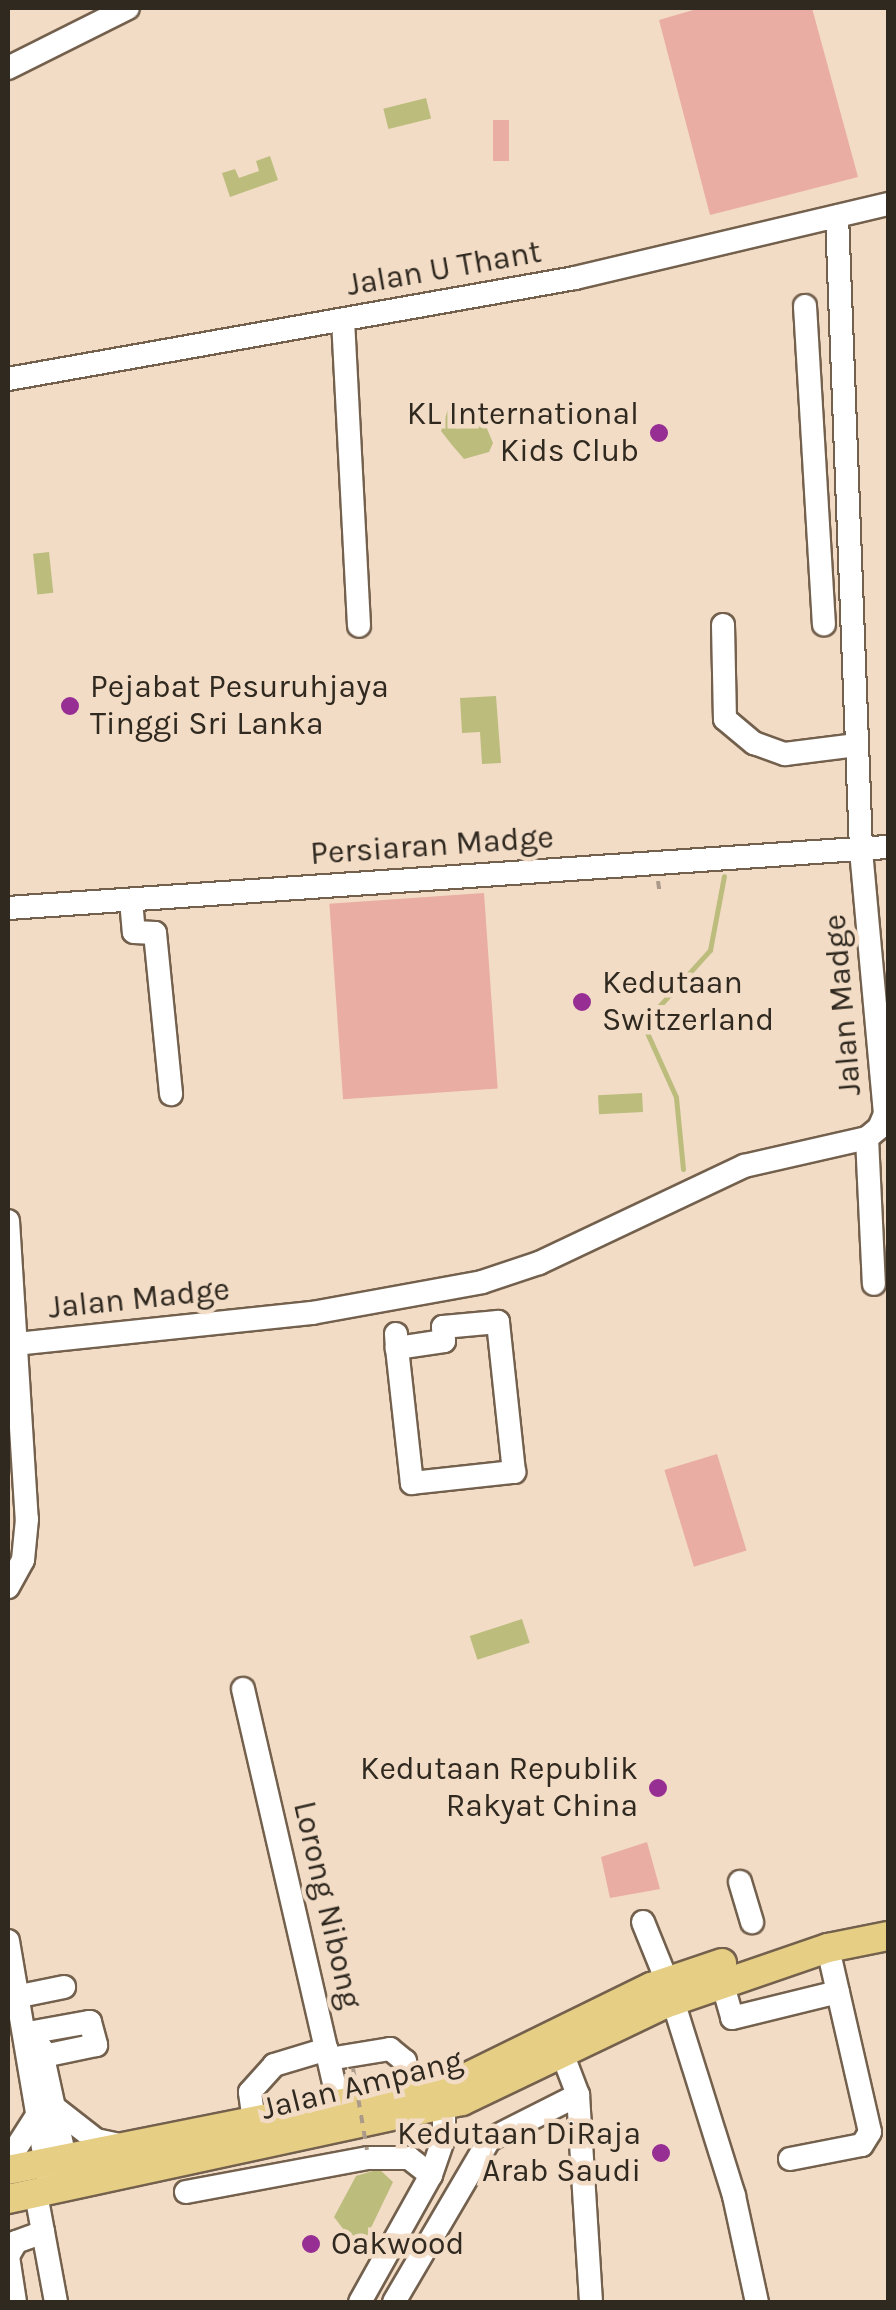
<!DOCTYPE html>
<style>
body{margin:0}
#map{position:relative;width:896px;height:2310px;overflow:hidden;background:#f2dcc6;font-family:Karla,sans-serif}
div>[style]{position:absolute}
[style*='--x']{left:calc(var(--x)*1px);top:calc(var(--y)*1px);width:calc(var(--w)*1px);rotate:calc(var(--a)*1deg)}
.green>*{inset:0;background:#e9ada3;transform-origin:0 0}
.water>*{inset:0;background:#bcbd7d;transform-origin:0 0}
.stream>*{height:5px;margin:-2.5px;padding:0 2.5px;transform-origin:2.5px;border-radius:2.5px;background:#bcbd7d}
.path>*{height:4px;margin-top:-2px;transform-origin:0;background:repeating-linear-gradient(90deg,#ab9a89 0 8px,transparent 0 16px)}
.roads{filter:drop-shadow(2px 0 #73604d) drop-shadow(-2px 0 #73604d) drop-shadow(0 2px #73604d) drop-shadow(0 -2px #73604d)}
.minor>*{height:22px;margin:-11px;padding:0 11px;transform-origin:11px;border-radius:11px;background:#fff}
.major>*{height:28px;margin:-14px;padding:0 14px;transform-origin:14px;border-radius:14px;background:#e6ce84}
.path-bridge>*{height:4px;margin-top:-2px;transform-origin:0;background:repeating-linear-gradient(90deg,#ab9a89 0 8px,transparent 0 16px)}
.dots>*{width:28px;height:28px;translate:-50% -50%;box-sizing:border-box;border:5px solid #f2dcc6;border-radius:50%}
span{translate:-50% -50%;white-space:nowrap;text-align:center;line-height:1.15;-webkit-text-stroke:9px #f2dcc6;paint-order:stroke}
.street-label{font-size:32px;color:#302920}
.poi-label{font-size:32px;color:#302920}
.right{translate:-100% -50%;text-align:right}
.left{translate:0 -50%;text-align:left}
.frame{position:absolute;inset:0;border:10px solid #302920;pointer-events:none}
</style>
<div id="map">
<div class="green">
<div style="clip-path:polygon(700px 8px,812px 8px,858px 177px,710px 215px,659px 20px)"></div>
<div style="left:493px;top:120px;width:16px;height:41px"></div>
<div style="left:484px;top:893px;width:196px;height:155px;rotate:86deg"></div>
<div style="left:717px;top:1454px;width:101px;height:55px;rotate:73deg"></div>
<div style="clip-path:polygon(647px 1842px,660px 1889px,610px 1898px,601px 1857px)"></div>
</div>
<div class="water">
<div style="left:426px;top:98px;width:21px;height:44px;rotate:76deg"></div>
<div style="clip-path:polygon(270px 156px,278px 180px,230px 197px,222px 173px,235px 169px,239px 178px,259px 171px,256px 161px)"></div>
<div style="clip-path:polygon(449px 406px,483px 419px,493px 443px,489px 452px,464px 459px,452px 445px,441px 431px)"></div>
<div style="left:49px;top:552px;width:41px;height:16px;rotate:84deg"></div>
<div style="clip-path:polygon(496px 696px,501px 763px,482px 764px,480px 732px,462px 733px,460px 698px)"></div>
<div style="left:642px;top:1093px;width:19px;height:44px;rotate:87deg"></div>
<div style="left:522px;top:1619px;width:25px;height:55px;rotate:72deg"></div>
<div style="clip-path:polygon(379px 2169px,393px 2182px,367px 2236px,350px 2238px,334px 2217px,356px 2176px)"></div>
</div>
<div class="stream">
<div style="--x:683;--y:1169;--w:72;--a:-95.6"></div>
<div style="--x:676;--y:1097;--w:80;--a:-114.3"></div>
<div style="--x:643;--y:1024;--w:100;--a:-47.8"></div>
<div style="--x:710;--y:950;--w:75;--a:-79.3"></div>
</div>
<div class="path">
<div style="--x:658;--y:881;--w:15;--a:82"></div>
</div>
<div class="roads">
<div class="minor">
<div style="--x:8;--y:68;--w:134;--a:-26.6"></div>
<div style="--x:805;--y:306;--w:319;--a:86.6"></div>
<div style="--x:343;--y:320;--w:306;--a:87"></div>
<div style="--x:8;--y:379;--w:576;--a:-10.1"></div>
<div style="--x:575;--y:278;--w:322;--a:-13.3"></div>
<div style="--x:723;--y:625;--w:94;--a:88.8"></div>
<div style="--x:725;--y:719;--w:38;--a:40"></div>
<div style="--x:754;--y:743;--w:33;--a:20"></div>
<div style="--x:785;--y:754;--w:72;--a:-7.2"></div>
<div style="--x:131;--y:900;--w:32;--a:85"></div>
<div style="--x:134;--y:932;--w:21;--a:3"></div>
<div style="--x:155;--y:933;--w:162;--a:84.3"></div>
<div style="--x:8;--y:908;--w:882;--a:-3.97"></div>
<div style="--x:867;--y:1138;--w:146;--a:87.3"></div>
<div style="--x:8;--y:1221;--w:299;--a:86.4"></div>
<div style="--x:27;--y:1519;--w:41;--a:95.6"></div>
<div style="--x:23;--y:1560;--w:31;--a:119"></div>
<div style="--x:396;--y:1334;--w:14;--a:86"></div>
<div style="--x:397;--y:1348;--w:136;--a:83.7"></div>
<div style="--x:412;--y:1483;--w:103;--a:-6.2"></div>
<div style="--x:514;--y:1472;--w:151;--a:-96.1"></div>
<div style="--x:498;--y:1322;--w:55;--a:174.8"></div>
<div style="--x:443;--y:1327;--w:14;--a:86"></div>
<div style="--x:444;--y:1341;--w:48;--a:171.5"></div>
<div style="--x:16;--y:1344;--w:298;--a:-6"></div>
<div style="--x:312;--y:1313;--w:173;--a:-10.3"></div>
<div style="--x:482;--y:1282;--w:60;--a:-18.4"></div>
<div style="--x:539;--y:1263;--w:227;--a:-25.3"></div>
<div style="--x:744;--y:1166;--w:126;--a:-12.8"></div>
<div style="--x:867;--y:1138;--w:16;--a:-40"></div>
<div style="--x:879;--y:1128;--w:15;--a:-67"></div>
<div style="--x:885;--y:1114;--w:266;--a:-95.2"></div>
<div style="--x:861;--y:849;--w:633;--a:-92.17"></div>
<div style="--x:243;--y:1689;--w:427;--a:77"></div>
<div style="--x:740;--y:1882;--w:42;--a:73.3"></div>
<div style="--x:643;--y:1922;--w:64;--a:67.9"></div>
<div style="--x:8;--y:1941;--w:240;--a:80.4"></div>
<div style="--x:722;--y:1982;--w:37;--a:74"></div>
<div style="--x:732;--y:2018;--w:109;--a:-13.8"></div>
<div style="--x:20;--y:1996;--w:45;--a:-11.6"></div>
<div style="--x:673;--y:2001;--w:204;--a:72.6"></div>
<div style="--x:734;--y:2196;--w:108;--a:77.8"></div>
<div style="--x:28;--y:2033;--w:20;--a:49"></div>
<div style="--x:41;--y:2048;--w:127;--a:77.7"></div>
<div style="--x:28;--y:2033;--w:63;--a:-10.1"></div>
<div style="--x:90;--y:2022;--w:24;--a:75"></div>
<div style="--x:96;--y:2045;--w:68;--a:168.2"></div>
<div style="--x:562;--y:2053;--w:45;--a:69.1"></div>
<div style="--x:578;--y:2095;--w:207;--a:86.4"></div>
<div style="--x:329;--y:2059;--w:62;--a:-9.3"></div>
<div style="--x:390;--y:2049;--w:19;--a:39"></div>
<div style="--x:405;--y:2061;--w:30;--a:81"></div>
<div style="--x:55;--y:2108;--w:52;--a:38"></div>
<div style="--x:96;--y:2140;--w:29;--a:12"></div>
<div style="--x:254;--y:2121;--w:29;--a:-98"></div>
<div style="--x:250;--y:2092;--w:36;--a:-48"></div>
<div style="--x:274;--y:2065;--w:55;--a:-16.8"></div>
<div style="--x:790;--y:2159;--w:73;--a:-11"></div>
<div style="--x:862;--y:2145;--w:15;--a:-58"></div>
<div style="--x:870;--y:2132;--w:189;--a:-102.9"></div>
<div style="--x:8;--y:2161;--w:52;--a:-57.5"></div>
<div style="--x:186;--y:2192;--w:185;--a:-10.6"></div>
<div style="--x:368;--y:2158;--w:41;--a:0"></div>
<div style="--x:409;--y:2158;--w:28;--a:38"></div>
<div style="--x:36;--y:2194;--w:110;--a:79.5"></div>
<div style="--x:15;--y:2302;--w:47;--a:-98.7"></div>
<div style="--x:8;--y:2256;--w:16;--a:-60"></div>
<div style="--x:16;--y:2242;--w:29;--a:-20"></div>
<div style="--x:360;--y:2302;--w:145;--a:-60.8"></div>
<div style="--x:431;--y:2175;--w:39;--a:-71"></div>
<div style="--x:444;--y:2138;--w:32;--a:-90"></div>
<div style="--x:394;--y:2302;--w:188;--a:-59.6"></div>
<div style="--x:489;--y:2140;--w:100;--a:-26.8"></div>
</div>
<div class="major">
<div style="--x:8;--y:2170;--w:464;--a:-11.3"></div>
<div style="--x:463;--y:2079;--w:209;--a:-26.1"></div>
<div style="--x:651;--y:1987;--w:75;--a:-18.7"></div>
<div style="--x:8;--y:2199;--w:464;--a:-12.2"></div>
<div style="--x:462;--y:2101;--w:222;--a:-25.6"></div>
<div style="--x:662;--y:2005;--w:176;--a:-19"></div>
<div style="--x:828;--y:1948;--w:61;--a:-11.3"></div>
</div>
</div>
<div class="path-bridge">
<div style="--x:353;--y:2068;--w:83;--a:80.3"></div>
</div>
<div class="dots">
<div style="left:659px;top:433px;background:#962e93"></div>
<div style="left:70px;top:706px;background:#962e93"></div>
<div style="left:582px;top:1002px;background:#962e93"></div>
<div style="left:658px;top:1788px;background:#962e93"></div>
<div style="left:661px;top:2153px;background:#962e93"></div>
<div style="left:311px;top:2244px;background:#962e93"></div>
</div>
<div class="street-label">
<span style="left:444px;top:269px;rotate:-10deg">Jalan U Thant</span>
<span style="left:432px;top:846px;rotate:-4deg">Persiaran Madge</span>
<span style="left:843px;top:1005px;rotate:-95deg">Jalan Madge</span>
<span style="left:139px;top:1299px;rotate:-6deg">Jalan Madge</span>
<span style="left:327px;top:1905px;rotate:77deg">Lorong Nibong</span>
<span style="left:362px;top:2085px;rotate:-14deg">Jalan Ampang</span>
</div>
<div class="poi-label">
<span class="right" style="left:639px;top:433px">KL International<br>Kids Club</span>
<span class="left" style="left:90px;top:706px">Pejabat Pesuruhjaya<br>Tinggi Sri Lanka</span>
<span class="left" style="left:602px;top:1002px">Kedutaan<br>Switzerland</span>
<span class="right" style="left:638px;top:1788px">Kedutaan Republik<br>Rakyat China</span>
<span class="right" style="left:641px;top:2153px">Kedutaan DiRaja<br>Arab Saudi</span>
<span class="left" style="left:331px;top:2244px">Oakwood</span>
</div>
<div class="frame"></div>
</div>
